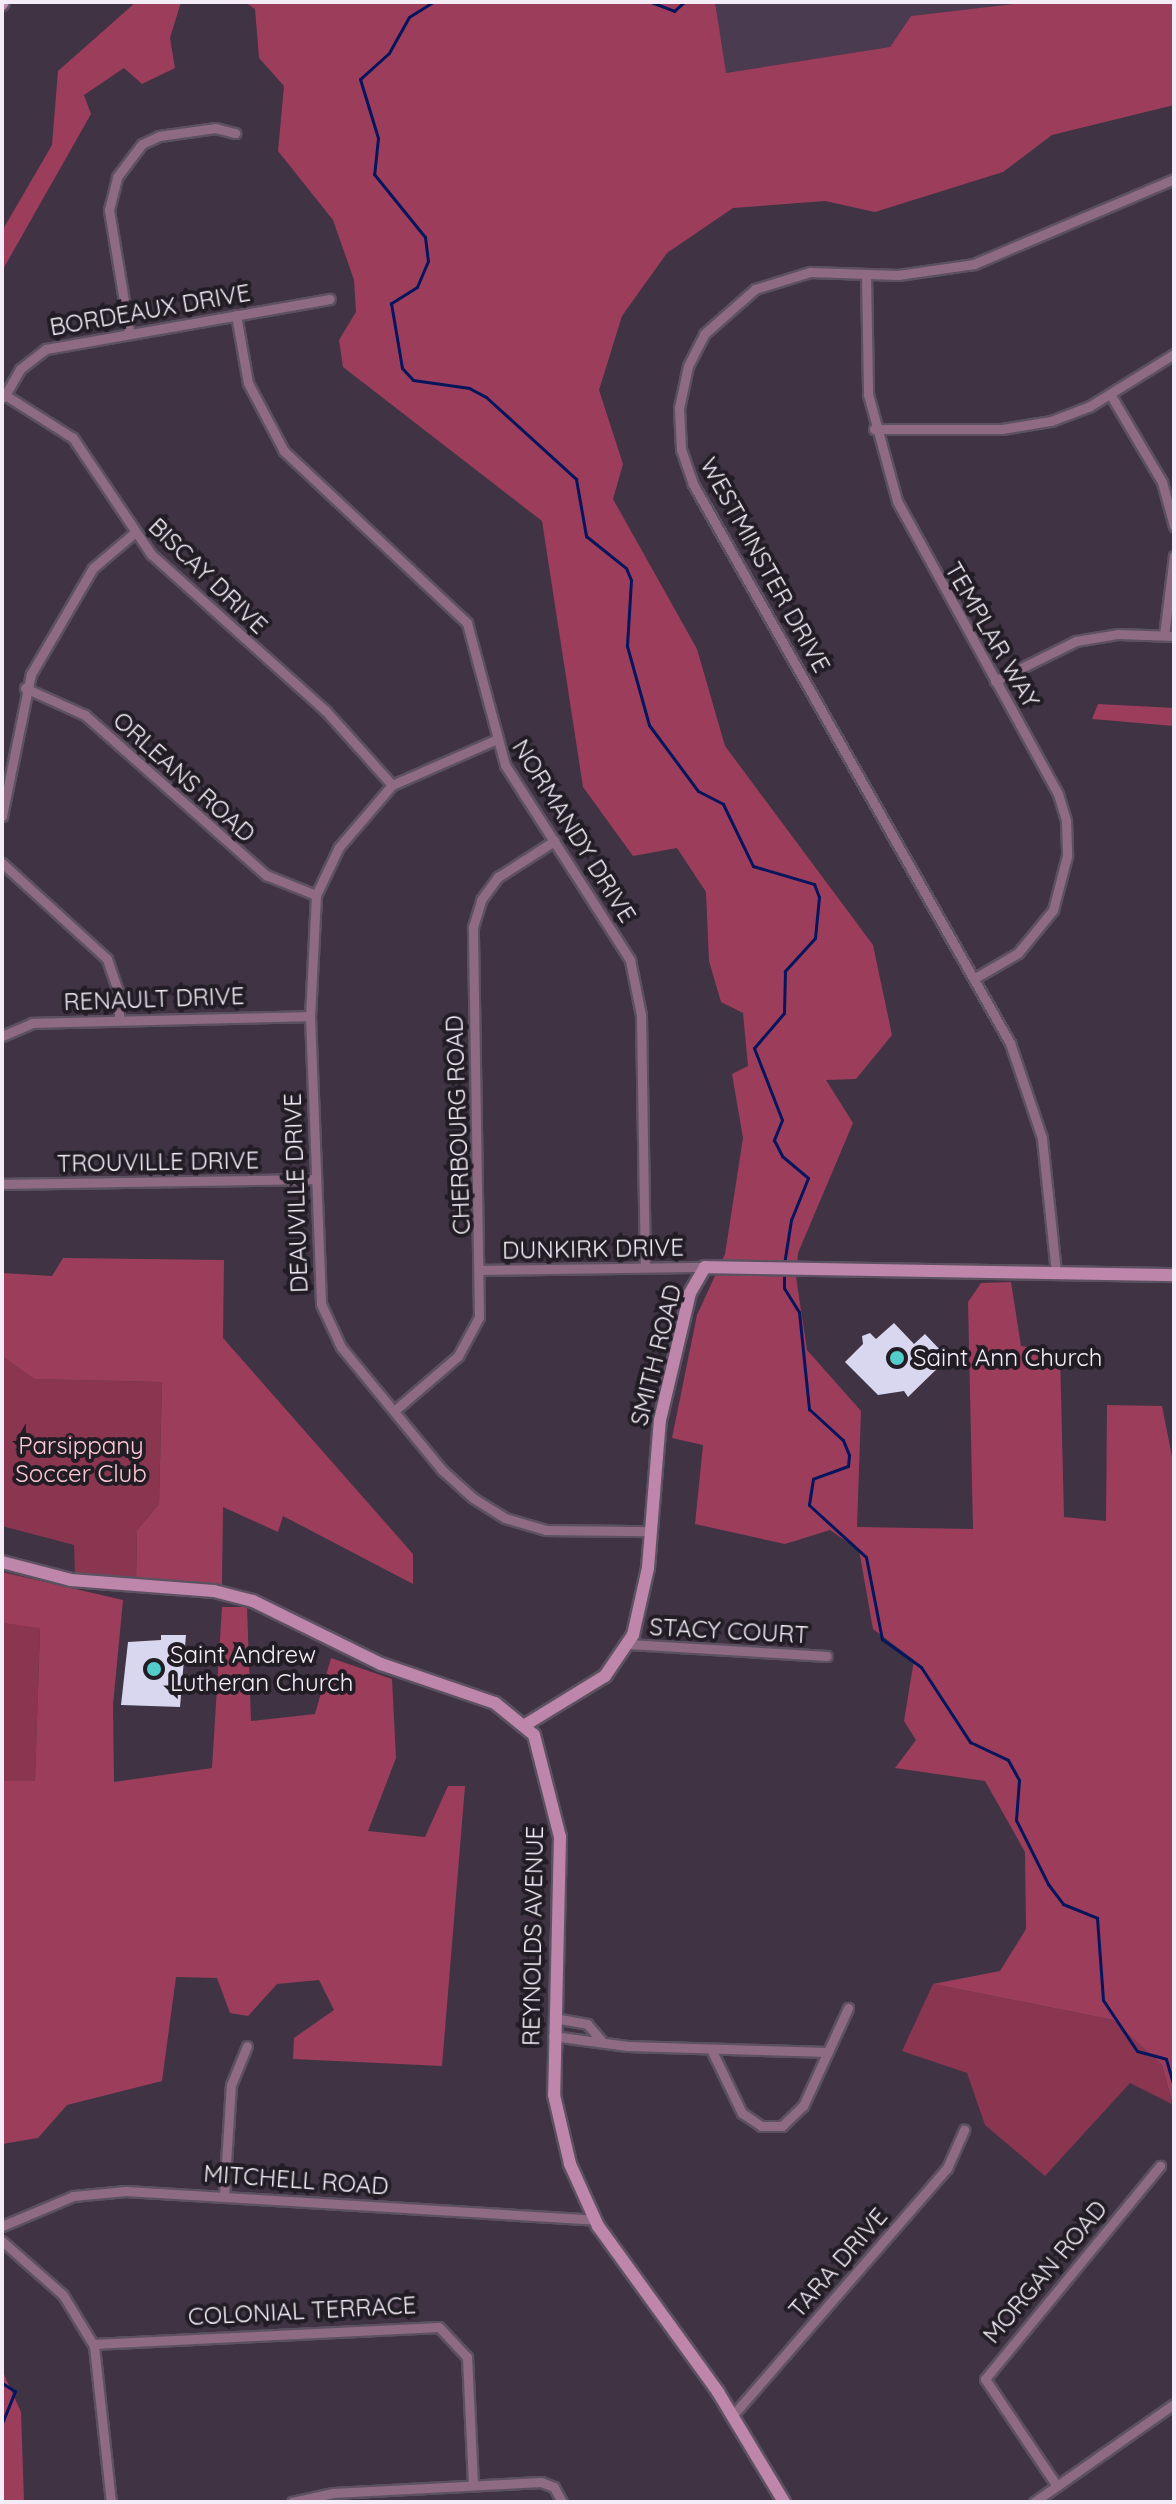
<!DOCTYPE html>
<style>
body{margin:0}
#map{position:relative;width:1176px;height:2504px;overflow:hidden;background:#3f3344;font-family:Quicksand,sans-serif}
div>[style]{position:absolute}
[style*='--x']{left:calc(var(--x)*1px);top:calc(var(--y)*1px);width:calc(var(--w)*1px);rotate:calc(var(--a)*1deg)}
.built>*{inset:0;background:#4a3b51}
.green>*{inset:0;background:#8a3650}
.forest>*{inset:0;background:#9c3e5b}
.stream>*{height:3px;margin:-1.5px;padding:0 1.5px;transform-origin:1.5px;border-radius:1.5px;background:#06155c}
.building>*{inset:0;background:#d9d6ef}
.roads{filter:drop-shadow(2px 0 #5c5161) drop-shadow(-2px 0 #5c5161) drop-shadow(0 2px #5c5161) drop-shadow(0 -2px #5c5161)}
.street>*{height:9px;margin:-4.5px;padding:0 4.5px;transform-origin:4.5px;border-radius:4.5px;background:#8f6b83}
.secondary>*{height:12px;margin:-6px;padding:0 6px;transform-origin:6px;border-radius:6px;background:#bf86ac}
.dots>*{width:22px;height:22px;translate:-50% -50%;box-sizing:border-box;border:4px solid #221d25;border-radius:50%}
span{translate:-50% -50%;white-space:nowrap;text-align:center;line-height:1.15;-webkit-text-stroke:8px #221d25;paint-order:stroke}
.street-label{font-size:24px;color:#f4edf8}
.poi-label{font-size:24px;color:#f4edf8}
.left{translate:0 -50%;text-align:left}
.park-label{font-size:24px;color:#fdc7d3}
.frame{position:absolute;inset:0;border:4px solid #f4edf8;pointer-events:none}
</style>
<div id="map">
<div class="built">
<div style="clip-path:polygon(715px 2px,1031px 2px,911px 16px,890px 47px,725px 73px)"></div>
</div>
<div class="green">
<div style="clip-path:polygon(2px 1356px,34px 1379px,162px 1382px,159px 1504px,137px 1530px,136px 1583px,75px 1576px,74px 1545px,2px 1526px)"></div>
<div style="clip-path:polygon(2px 1623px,40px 1627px,35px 1782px,2px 1781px)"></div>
<div style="clip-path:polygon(933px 1984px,1113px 2020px,1162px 2065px,1172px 2104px,1130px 2083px,1045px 2176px,985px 2125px,967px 2073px,902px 2051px)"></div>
</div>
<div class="forest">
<div style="clip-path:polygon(136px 2px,181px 2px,170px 38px,175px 68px,142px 84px,124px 68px,84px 95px,91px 114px,2px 271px,2px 231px,52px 145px,58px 71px)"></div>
<div style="clip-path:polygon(245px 2px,715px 2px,726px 73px,890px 47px,911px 16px,1031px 2px,1174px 2px,1174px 105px,1052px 135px,1003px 172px,875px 212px,825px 201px,733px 208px,667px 253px,622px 316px,599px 390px,623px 464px,613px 499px,697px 649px,725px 746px,873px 945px,892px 1035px,856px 1079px,826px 1080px,853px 1123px,798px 1253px,796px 1277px,807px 1350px,861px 1411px,857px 1527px,973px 1529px,968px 1302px,981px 1283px,1011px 1282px,1021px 1346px,1060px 1352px,1064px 1517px,1106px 1521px,1107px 1405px,1162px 1406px,1174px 1467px,1174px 2110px,1162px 2065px,1113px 2020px,933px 1984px,1000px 1971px,1026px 1929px,1025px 1852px,985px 1781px,895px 1768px,916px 1740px,904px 1721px,914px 1660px,873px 1629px,859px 1550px,830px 1530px,785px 1544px,695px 1524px,703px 1445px,672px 1438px,697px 1315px,725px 1254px,743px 1138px,732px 1074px,748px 1066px,743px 1013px,721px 1002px,709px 961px,706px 892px,677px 848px,633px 856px,583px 787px,542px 521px,343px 367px,339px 340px,356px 312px,354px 280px,333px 220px,278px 151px,284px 86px,259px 58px,255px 9px)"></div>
<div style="clip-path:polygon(1098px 704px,1174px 708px,1174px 726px,1092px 719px)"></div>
<div style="clip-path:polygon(63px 1258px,224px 1260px,223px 1338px,413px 1554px,413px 1584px,283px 1516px,278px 1532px,223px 1507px,222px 1585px,136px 1583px,137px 1530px,159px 1504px,162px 1382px,34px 1379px,2px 1356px,2px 1273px,52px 1276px)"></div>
<div style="clip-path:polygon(2px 1572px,123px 1600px,113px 1705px,114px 1782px,212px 1768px,222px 1607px,247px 1607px,251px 1721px,315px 1714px,331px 1658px,392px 1679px,396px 1758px,368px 1831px,425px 1837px,448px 1786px,465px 1786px,442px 2066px,293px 2059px,294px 2038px,334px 2010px,319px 1980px,277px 1984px,248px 2016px,230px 2013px,217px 1978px,176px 1977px,162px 2081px,67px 2105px,38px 2138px,2px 2144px,2px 1781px,35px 1781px,40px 1628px,2px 1623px)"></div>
<div style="clip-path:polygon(2px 2370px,21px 2412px,24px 2502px,2px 2502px)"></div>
</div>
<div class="stream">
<div style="--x:433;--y:2;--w:28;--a:148"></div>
<div style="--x:409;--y:17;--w:41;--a:119.1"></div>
<div style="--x:389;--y:53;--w:39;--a:138"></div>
<div style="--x:360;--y:79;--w:62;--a:73"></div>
<div style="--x:378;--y:138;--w:36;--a:96"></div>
<div style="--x:374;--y:174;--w:81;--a:51"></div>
<div style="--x:425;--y:237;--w:24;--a:83"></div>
<div style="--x:428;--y:261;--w:28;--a:113"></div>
<div style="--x:417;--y:287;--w:31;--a:148"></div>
<div style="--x:391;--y:303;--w:66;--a:80.4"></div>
<div style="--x:402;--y:368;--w:16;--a:47"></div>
<div style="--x:413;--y:380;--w:57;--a:8.1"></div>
<div style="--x:469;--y:388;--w:19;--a:28"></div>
<div style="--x:486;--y:397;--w:122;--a:42.3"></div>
<div style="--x:576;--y:479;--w:58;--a:80"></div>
<div style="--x:586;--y:536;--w:51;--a:38.7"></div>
<div style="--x:626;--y:568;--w:13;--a:67"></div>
<div style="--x:631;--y:580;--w:66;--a:93.5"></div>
<div style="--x:627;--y:646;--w:82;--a:74.4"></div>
<div style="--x:649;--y:725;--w:82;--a:53.4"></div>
<div style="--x:698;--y:791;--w:28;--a:27"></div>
<div style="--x:723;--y:804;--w:69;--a:64.2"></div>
<div style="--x:753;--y:866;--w:64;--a:16.4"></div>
<div style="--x:814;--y:884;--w:14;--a:69"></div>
<div style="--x:819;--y:897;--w:41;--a:95.6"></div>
<div style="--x:815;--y:938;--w:45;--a:132.3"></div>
<div style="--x:785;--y:971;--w:42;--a:91.4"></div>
<div style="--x:784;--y:1013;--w:46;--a:130.6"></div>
<div style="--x:754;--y:1048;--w:77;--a:68.7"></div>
<div style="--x:782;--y:1120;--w:22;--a:112"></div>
<div style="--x:774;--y:1140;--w:18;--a:63"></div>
<div style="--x:782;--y:1156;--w:34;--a:40"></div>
<div style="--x:808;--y:1178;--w:45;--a:112"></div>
<div style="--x:791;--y:1220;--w:45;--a:99"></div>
<div style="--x:651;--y:2;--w:25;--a:21"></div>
<div style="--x:674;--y:11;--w:13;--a:-42"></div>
<div style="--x:784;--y:1271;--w:17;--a:90"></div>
<div style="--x:784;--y:1288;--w:28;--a:58"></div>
<div style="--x:799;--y:1312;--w:98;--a:84.1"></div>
<div style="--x:809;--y:1409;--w:46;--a:42.4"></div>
<div style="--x:843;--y:1440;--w:16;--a:68"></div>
<div style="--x:849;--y:1455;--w:11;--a:95"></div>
<div style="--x:848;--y:1466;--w:37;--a:160"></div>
<div style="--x:813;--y:1479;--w:26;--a:99"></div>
<div style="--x:809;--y:1505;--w:77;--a:42.4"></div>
<div style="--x:866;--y:1557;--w:84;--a:79"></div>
<div style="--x:882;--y:1639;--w:48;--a:35.7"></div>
<div style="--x:921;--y:1667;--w:90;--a:56.8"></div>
<div style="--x:970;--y:1742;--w:42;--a:25.3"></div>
<div style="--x:1008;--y:1760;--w:23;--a:61"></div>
<div style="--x:1019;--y:1780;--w:40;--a:94.3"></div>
<div style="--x:1016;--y:1820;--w:72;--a:63.4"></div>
<div style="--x:1048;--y:1884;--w:25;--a:53"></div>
<div style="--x:1063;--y:1904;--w:37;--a:22"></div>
<div style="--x:1097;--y:1918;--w:82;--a:85.8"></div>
<div style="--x:1103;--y:2000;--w:61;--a:56.3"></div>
<div style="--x:1137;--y:2051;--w:30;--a:15"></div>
<div style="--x:1166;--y:2059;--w:29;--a:74"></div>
<div style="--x:2;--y:2383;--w:15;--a:32"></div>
<div style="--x:15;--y:2391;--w:35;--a:112"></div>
<div style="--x:2;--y:2437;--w:3;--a:90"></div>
</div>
<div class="building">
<div style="clip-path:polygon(894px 1323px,914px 1344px,925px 1334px,944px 1354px,944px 1362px,908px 1397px,904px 1391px,878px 1395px,845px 1362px,863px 1344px,862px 1336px,870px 1333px,876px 1339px)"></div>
<div style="clip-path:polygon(161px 1635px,186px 1635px,180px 1707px,121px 1705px,128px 1642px,161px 1640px)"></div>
</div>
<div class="roads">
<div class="street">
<div style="--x:866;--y:274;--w:120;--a:89"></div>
<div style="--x:868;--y:394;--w:111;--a:74.8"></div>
<div style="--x:897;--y:501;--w:334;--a:61.2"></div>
<div style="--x:1058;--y:794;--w:28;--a:73"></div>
<div style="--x:1066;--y:821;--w:35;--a:88"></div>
<div style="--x:1067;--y:856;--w:56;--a:104.5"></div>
<div style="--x:1053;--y:910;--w:55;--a:129.1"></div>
<div style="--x:1018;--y:953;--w:50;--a:149.8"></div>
<div style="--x:236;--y:315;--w:69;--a:80"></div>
<div style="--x:248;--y:383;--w:77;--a:62.1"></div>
<div style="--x:284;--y:451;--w:251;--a:43.2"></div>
<div style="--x:467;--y:623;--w:147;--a:75"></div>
<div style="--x:505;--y:765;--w:232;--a:57.3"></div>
<div style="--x:630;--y:960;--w:56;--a:78.7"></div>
<div style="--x:641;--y:1015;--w:252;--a:89.1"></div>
<div style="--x:129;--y:331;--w:123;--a:-99.4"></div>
<div style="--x:109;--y:210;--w:34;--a:-76"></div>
<div style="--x:117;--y:177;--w:41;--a:-52.9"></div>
<div style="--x:142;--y:144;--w:19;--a:-25"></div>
<div style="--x:159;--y:136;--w:57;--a:-8.1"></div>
<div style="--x:215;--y:128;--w:21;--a:14"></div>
<div style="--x:1110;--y:394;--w:102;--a:59.4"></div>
<div style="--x:1162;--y:482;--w:46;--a:74.7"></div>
<div style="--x:5;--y:395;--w:80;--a:32.3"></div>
<div style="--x:73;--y:438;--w:140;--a:56.1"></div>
<div style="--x:151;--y:554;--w:234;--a:41.9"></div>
<div style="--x:325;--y:710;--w:101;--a:48.2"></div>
<div style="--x:4;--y:397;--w:32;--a:-60"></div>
<div style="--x:20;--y:369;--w:33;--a:-38"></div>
<div style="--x:46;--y:349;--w:288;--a:-10"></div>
<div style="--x:874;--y:429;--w:128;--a:0"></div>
<div style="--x:1002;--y:429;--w:50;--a:-9.3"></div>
<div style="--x:1051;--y:421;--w:42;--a:-21"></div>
<div style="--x:1090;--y:406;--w:99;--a:-31.8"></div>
<div style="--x:1164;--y:635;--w:80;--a:-82.8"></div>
<div style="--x:995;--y:681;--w:90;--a:-26.3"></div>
<div style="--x:1076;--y:641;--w:43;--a:-9.5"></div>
<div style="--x:1118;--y:634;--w:56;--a:2"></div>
<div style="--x:25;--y:688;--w:66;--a:24.2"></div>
<div style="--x:85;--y:715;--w:242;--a:41.5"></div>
<div style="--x:266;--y:875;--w:54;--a:21.8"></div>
<div style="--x:495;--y:740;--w:112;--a:156.4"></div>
<div style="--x:392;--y:785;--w:82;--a:130.5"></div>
<div style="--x:339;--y:847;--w:53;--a:115.6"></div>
<div style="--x:316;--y:895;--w:121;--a:92.8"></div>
<div style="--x:310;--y:1016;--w:288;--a:87.8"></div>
<div style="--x:321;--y:1304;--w:47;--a:65.1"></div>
<div style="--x:341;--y:1347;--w:159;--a:50.6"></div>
<div style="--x:442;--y:1470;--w:42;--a:42.1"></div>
<div style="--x:473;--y:1498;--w:38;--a:32"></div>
<div style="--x:505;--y:1518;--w:43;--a:16.3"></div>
<div style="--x:546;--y:1530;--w:104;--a:0.6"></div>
<div style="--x:2;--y:816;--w:145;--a:-78.5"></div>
<div style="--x:31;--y:674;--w:123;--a:-59.7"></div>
<div style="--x:93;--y:568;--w:52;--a:-40.4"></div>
<div style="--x:2;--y:863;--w:142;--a:42.4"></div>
<div style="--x:107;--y:959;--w:37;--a:71"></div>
<div style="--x:119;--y:994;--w:25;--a:90"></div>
<div style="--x:2;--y:1036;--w:33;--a:-23"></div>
<div style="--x:32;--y:1023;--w:278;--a:-1.4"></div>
<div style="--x:2;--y:1184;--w:312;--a:-0.9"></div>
<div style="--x:482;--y:1270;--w:223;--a:-0.8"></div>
<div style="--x:1056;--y:1272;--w:135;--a:-96"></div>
<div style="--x:1042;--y:1138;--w:100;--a:-108.6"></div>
<div style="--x:1010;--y:1043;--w:643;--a:-119.56"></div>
<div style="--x:693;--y:484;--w:37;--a:-109"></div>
<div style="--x:681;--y:449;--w:41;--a:-92.8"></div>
<div style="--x:679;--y:408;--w:43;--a:-77.9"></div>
<div style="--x:688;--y:366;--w:36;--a:-63"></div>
<div style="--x:704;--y:334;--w:68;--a:-41.4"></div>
<div style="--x:755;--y:289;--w:58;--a:-17.2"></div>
<div style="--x:810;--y:272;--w:88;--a:2"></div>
<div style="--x:898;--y:275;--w:77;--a:-8.2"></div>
<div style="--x:974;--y:264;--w:217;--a:-23"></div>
<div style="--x:394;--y:1411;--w:84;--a:-40.7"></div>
<div style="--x:458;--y:1356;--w:44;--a:-61.7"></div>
<div style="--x:479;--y:1317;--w:390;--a:-90.9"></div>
<div style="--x:473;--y:927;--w:28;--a:-73"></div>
<div style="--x:481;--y:900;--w:29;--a:-54"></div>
<div style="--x:498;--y:877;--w:67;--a:-32.7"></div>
<div style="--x:629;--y:1644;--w:198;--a:3.5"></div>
<div style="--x:554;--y:2018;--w:34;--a:10"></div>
<div style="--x:587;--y:2024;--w:21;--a:49"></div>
<div style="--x:553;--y:2036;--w:75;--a:7.7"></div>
<div style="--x:627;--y:2046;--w:201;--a:1.7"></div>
<div style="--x:711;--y:2049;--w:71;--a:64.2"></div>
<div style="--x:742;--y:2113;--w:23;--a:34"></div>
<div style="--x:761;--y:2126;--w:21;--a:0"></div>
<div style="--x:782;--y:2126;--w:29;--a:-44"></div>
<div style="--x:803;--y:2106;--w:108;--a:-65.3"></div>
<div style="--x:224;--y:2195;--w:110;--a:-86.4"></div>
<div style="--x:231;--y:2085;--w:42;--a:-67.7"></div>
<div style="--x:2;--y:2226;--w:77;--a:-22.9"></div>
<div style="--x:73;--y:2196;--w:53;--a:-5.4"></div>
<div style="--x:126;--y:2191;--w:470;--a:3.5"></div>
<div style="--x:2;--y:2241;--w:81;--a:41.5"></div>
<div style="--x:63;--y:2295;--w:60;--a:58.7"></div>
<div style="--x:94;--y:2346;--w:157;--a:83.8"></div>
<div style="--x:93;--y:2344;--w:346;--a:-2.8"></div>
<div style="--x:439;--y:2327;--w:41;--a:47"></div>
<div style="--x:467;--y:2357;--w:128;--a:87.3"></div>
<div style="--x:733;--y:2415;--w:327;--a:-49.1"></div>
<div style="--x:947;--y:2168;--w:42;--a:-65.9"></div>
<div style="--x:1057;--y:2486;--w:129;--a:-123.9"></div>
<div style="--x:985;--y:2379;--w:276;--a:-50.6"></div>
<div style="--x:292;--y:2502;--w:42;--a:-12.4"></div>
<div style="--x:333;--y:2493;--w:208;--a:-3"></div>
<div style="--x:541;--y:2482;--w:14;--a:21"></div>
<div style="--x:554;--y:2487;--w:17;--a:62"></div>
<div style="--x:1034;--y:2502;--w:171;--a:-35"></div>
</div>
<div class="secondary">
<div style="--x:2;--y:4;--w:2;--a:-63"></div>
<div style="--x:2;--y:1562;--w:71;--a:14.6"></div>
<div style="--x:71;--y:1580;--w:143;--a:4.4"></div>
<div style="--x:214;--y:1591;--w:40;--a:14.4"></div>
<div style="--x:253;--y:1601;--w:143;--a:26.2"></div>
<div style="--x:381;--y:1664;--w:120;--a:18.9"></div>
<div style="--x:495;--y:1703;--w:50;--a:39.4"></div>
<div style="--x:534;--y:1735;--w:105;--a:75.7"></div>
<div style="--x:560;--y:1837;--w:258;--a:91.3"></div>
<div style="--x:554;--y:2095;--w:71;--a:76.9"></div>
<div style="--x:570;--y:2164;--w:68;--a:65.7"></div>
<div style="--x:598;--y:2226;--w:205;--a:54.1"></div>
<div style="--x:718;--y:2392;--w:128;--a:59"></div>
<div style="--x:525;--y:1725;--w:94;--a:-31.5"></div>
<div style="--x:605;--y:1676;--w:50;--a:-55.7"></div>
<div style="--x:633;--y:1635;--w:69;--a:-77.4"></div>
<div style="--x:648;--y:1568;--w:148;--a:-85.4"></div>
<div style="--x:660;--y:1420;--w:130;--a:-76.7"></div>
<div style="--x:690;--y:1293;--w:30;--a:-60"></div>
<div style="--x:705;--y:1267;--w:469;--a:1"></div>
</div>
</div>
<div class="dots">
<div style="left:897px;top:1358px;background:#53cdca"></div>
<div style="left:154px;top:1669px;background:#53cdca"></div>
</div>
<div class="street-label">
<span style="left:150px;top:310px;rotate:-10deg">BORDEAUX DRIVE</span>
<span style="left:765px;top:565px;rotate:61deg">WESTMINSTER DRIVE</span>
<span style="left:208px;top:576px;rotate:44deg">BISCAY DRIVE</span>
<span style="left:992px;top:635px;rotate:60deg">TEMPLAR WAY</span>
<span style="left:184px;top:777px;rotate:42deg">ORLEANS ROAD</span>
<span style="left:574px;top:831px;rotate:58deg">NORMANDY DRIVE</span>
<span style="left:154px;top:999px;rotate:-2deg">RENAULT DRIVE</span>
<span style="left:458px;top:1125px;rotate:-92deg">CHERBOURG ROAD</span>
<span style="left:158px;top:1162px;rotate:-1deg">TROUVILLE DRIVE</span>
<span style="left:296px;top:1193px;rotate:-92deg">DEAUVILLE DRIVE</span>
<span style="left:593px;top:1249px;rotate:-1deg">DUNKIRK DRIVE</span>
<span style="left:656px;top:1355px;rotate:-76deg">SMITH ROAD</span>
<span style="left:729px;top:1631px;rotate:3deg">STACY COURT</span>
<span style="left:533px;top:1936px;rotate:-89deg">REYNOLDS AVENUE</span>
<span style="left:296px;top:2180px;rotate:4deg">MITCHELL ROAD</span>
<span style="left:838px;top:2263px;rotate:-49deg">TARA DRIVE</span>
<span style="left:1045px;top:2272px;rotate:-50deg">MORGAN ROAD</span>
<span style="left:302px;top:2311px;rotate:-3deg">COLONIAL TERRACE</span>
</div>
<div class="poi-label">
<span class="left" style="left:913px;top:1358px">Saint Ann Church</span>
<span class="left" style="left:170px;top:1669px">Saint Andrew<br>Lutheran Church</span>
</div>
<div class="park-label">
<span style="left:81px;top:1460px">Parsippany<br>Soccer Club</span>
</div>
<div class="frame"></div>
</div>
